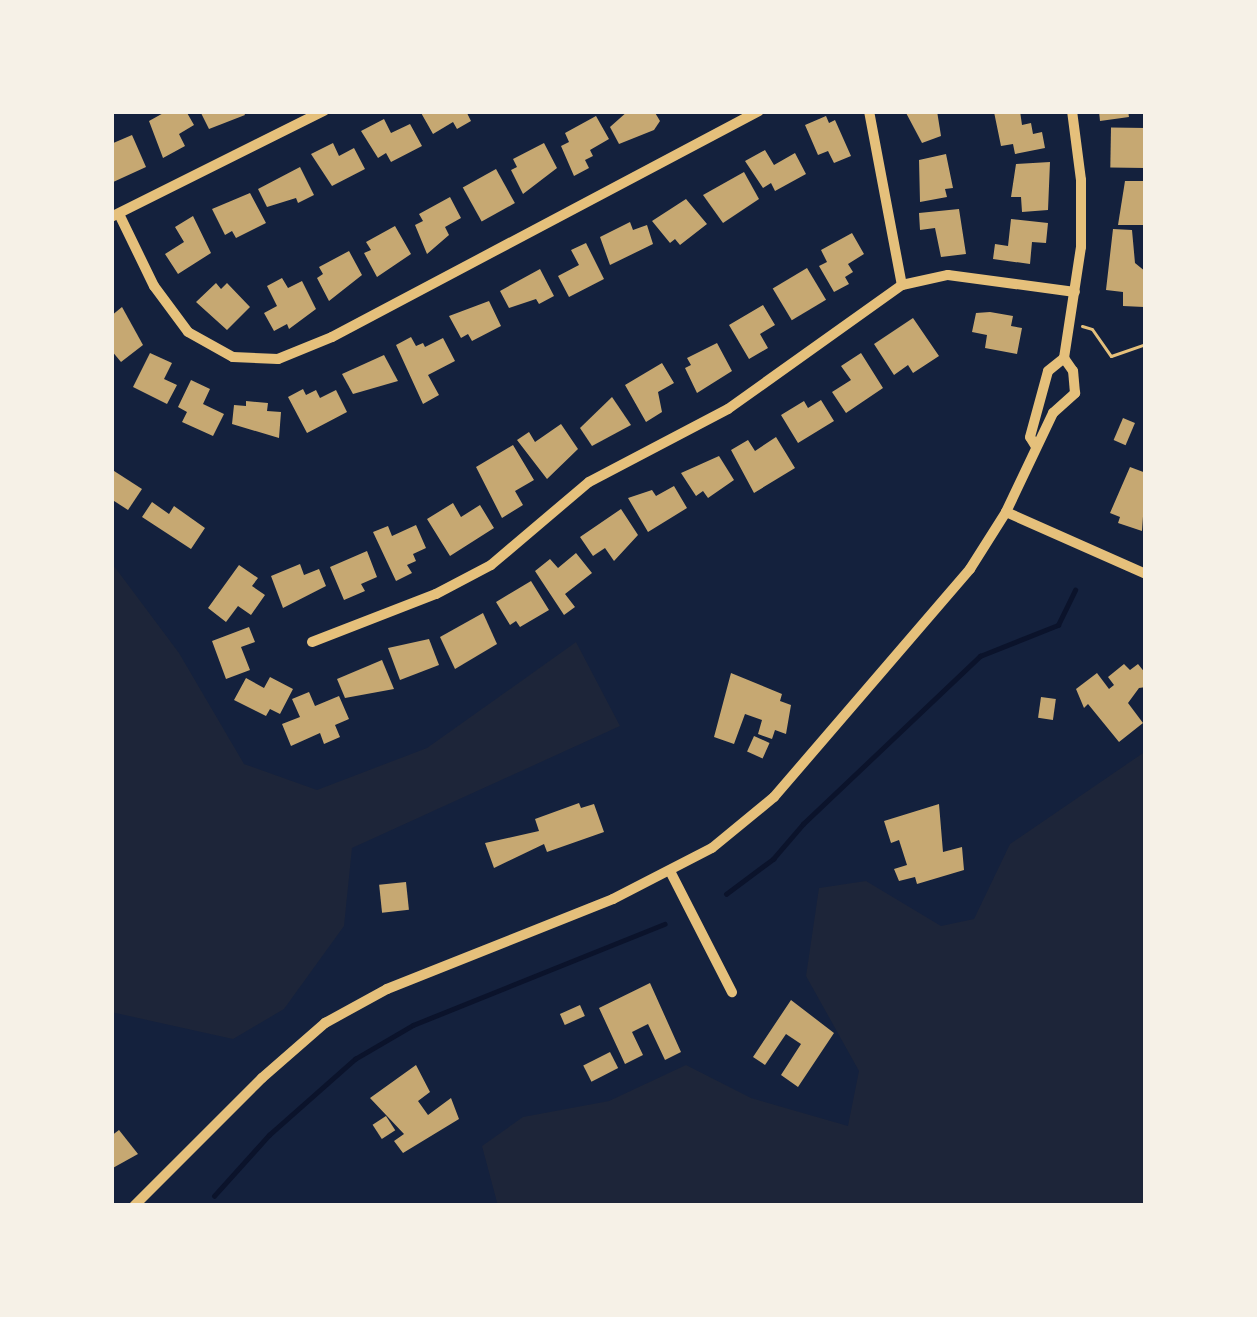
<!DOCTYPE html>
<style>
body{margin:0}
#map{position:relative;width:1257px;height:1317px;overflow:hidden;background:#14213d;font-family:"Golos Text",sans-serif}
div>[style]{position:absolute}
[style*='--x']{left:calc(var(--x)*1px);top:calc(var(--y)*1px);width:calc(var(--w)*1px);rotate:calc(var(--a)*1deg)}
.green>*{inset:0;background:#1d2539}
.stream>*{height:4.5px;margin:-2.25px;padding:0 2.25px;transform-origin:2.25px;border-radius:2.25px;background:#0b132b}
.building>*{inset:0;background:#c6a872;transform-origin:0 0}
.path>*{height:3px;margin:-1.5px;padding:0 1.5px;transform-origin:1.5px;border-radius:1.5px;background:#e5c07b}
.minor>*{height:10px;margin:-5px;padding:0 5px;transform-origin:5px;border-radius:5px;background:#e5c07b}
span{translate:-50% -50%;white-space:nowrap;text-align:center;line-height:1.15;-webkit-text-stroke:9px #f6f1e7;paint-order:stroke}
.frame{position:absolute;inset:0;border:114px solid #f6f1e7;pointer-events:none}
</style>
<div id="map">
<div class="green">
<div style="clip-path:polygon(111px 562px,179px 653px,244px 764px,317px 790px,427px 748px,576px 642px,620px 726px,352px 848px,344px 926px,284px 1009px,233px 1039px,111px 1012px)"></div>
<div style="clip-path:polygon(1146px 751px,1146px 1206px,498px 1206px,482px 1146px,523px 1117px,609px 1101px,686px 1065px,751px 1098px,848px 1126px,859px 1071px,806px 976px,819px 888px,866px 881px,941px 926px,974px 919px,1010px 844px)"></div>
</div>
<div class="stream">
<div style="--x:726;--y:894;--w:59;--a:-36.7"></div>
<div style="--x:773;--y:859;--w:46;--a:-49.4"></div>
<div style="--x:803;--y:824;--w:244;--a:-43.5"></div>
<div style="--x:980;--y:656;--w:84;--a:-21.7"></div>
<div style="--x:1058;--y:625;--w:39;--a:-64"></div>
<div style="--x:214;--y:1196;--w:82;--a:-48"></div>
<div style="--x:269;--y:1135;--w:115;--a:-41.5"></div>
<div style="--x:355;--y:1059;--w:67;--a:-30.4"></div>
<div style="--x:413;--y:1025;--w:271;--a:-21.9"></div>
</div>
<div class="building">
<div style="clip-path:polygon(167px 111px,186px 111px,194px 125px,179px 134px,185px 146px,163px 158px,149px 121px)"></div>
<div style="clip-path:polygon(200px 111px,243px 111px,245px 115px,209px 129px)"></div>
<div style="clip-path:polygon(420px 111px,466px 111px,471px 121px,457px 129px,453px 122px,433px 134px)"></div>
<div style="clip-path:polygon(628px 111px,654px 111px,660px 121px,654px 130px,619px 144px,610px 127px)"></div>
<div style="clip-path:polygon(905px 111px,937px 111px,941px 136px,922px 143px)"></div>
<div style="clip-path:polygon(1020px 111px,1022px 125px,1031px 123px,1033px 134px,1042px 132px,1045px 148px,1015px 154px,1013px 144px,1001px 146px,994px 112px)"></div>
<div style="clip-path:polygon(1099px 111px,1128px 111px,1129px 117px,1100px 121px)"></div>
<div style="clip-path:polygon(596px 116px,609px 139px,590px 150px,593px 156px,585px 160px,589px 168px,574px 176px,561px 146px,569px 142px,565px 133px)"></div>
<div style="clip-path:polygon(826px 116px,829px 123px,835px 120px,851px 156px,834px 163px,828px 151px,818px 155px,805px 125px)"></div>
<div style="clip-path:polygon(384px 119px,391px 133px,410px 124px,422px 146px,391px 162px,386px 153px,378px 158px,361px 131px)"></div>
<div style="left:1146px;top:128px;width:40px;height:35px;rotate:91deg"></div>
<div style="clip-path:polygon(132px 135px,146px 167px,111px 183px,111px 144px)"></div>
<div style="clip-path:polygon(333px 143px,339px 156px,354px 148px,365px 169px,332px 186px,311px 154px)"></div>
<div style="clip-path:polygon(544px 143px,557px 168px,523px 194px,511px 170px,517px 167px,513px 159px)"></div>
<div style="clip-path:polygon(765px 150px,774px 165px,795px 153px,806px 174px,775px 191px,771px 183px,763px 188px,745px 161px)"></div>
<div style="clip-path:polygon(946px 154px,953px 188px,945px 189px,947px 197px,920px 202px,919px 160px)"></div>
<div style="clip-path:polygon(1050px 162px,1048px 210px,1022px 212px,1021px 197px,1011px 197px,1016px 164px)"></div>
<div style="clip-path:polygon(300px 167px,314px 195px,298px 203px,296px 198px,267px 207px,258px 189px)"></div>
<div style="left:496px;top:169px;width:39px;height:38px;rotate:61deg"></div>
<div style="clip-path:polygon(744px 172px,759px 199px,723px 223px,703px 195px)"></div>
<div style="clip-path:polygon(1125px 181px,1146px 181px,1146px 225px,1118px 225px)"></div>
<div style="clip-path:polygon(250px 193px,266px 223px,236px 238px,232px 231px,225px 235px,212px 209px)"></div>
<div style="clip-path:polygon(450px 197px,461px 218px,445px 227px,449px 235px,427px 254px,415px 225px,423px 221px,419px 214px)"></div>
<div style="clip-path:polygon(686px 199px,707px 224px,680px 245px,675px 239px,670px 243px,652px 221px)"></div>
<div style="clip-path:polygon(959px 209px,966px 254px,941px 257px,935px 228px,920px 230px,919px 213px)"></div>
<div style="clip-path:polygon(193px 216px,211px 253px,178px 274px,165px 254px,184px 242px,175px 227px)"></div>
<div style="clip-path:polygon(1011px 219px,1048px 223px,1046px 243px,1032px 242px,1030px 264px,993px 259px,995px 244px,1008px 246px)"></div>
<div style="clip-path:polygon(630px 222px,633px 230px,647px 225px,653px 244px,610px 265px,600px 237px)"></div>
<div style="clip-path:polygon(395px 226px,411px 254px,377px 277px,364px 253px,371px 250px,366px 242px)"></div>
<div style="clip-path:polygon(1113px 229px,1132px 230px,1135px 263px,1146px 272px,1144px 307px,1123px 306px,1123px 292px,1106px 290px)"></div>
<div style="clip-path:polygon(852px 233px,864px 254px,848px 264px,853px 272px,845px 277px,849px 284px,834px 292px,819px 266px,827px 262px,821px 250px)"></div>
<div style="clip-path:polygon(586px 243px,604px 279px,569px 297px,558px 276px,579px 265px,571px 250px)"></div>
<div style="clip-path:polygon(349px 251px,362px 275px,329px 301px,317px 278px,323px 274px,319px 267px)"></div>
<div style="left:807px;top:268px;width:37px;height:40px;rotate:59deg"></div>
<div style="clip-path:polygon(540px 269px,554px 296px,539px 304px,536px 299px,509px 308px,500px 291px)"></div>
<div style="clip-path:polygon(282px 278px,288px 288px,302px 281px,316px 309px,289px 329px,287px 324px,274px 331px,264px 313px,277px 306px,267px 286px)"></div>
<div style="clip-path:polygon(216px 283px,221px 289px,227px 283px,250px 307px,227px 330px,196px 302px)"></div>
<div style="clip-path:polygon(489px 301px,501px 326px,472px 341px,468px 334px,461px 338px,449px 316px)"></div>
<div style="clip-path:polygon(763px 305px,775px 325px,760px 334px,768px 348px,749px 359px,729px 325px)"></div>
<div style="clip-path:polygon(122px 307px,143px 345px,121px 362px,111px 350px,111px 316px)"></div>
<div style="clip-path:polygon(990px 312px,1013px 316px,1011px 326px,1022px 328px,1017px 354px,985px 348px,987px 335px,972px 332px,976px 313px)"></div>
<div style="clip-path:polygon(913px 318px,939px 356px,913px 373px,908px 365px,894px 375px,874px 344px)"></div>
<div style="clip-path:polygon(411px 337px,416px 346px,423px 343px,425px 347px,443px 338px,455px 361px,428px 375px,439px 395px,423px 404px,396px 345px)"></div>
<div style="clip-path:polygon(717px 343px,732px 371px,697px 393px,685px 368px,691px 365px,687px 358px)"></div>
<div style="clip-path:polygon(150px 353px,172px 363px,164px 379px,177px 385px,167px 404px,133px 387px)"></div>
<div style="clip-path:polygon(861px 353px,883px 388px,846px 413px,832px 392px,851px 380px,841px 366px)"></div>
<div style="clip-path:polygon(384px 355px,398px 381px,353px 394px,342px 374px)"></div>
<div style="clip-path:polygon(662px 363px,674px 383px,658px 392px,662px 412px,646px 422px,625px 385px)"></div>
<div style="clip-path:polygon(191px 380px,210px 389px,203px 404px,224px 414px,213px 436px,182px 422px,187px 412px,178px 407px)"></div>
<div style="clip-path:polygon(303px 389px,306px 395px,316px 390px,320px 398px,336px 390px,347px 412px,307px 433px,288px 397px)"></div>
<div style="clip-path:polygon(612px 397px,631px 425px,592px 446px,580px 428px)"></div>
<div style="clip-path:polygon(821px 400px,834px 421px,798px 443px,781px 415px,804px 401px,808px 408px)"></div>
<div style="clip-path:polygon(246px 401px,268px 403px,267px 411px,281px 412px,279px 438px,232px 424px,234px 405px,246px 406px)"></div>
<div style="left:1123px;top:418px;width:13px;height:24px;rotate:23deg"></div>
<div style="clip-path:polygon(561px 424px,578px 449px,547px 479px,517px 440px,529px 432px,535px 442px)"></div>
<div style="clip-path:polygon(776px 437px,795px 468px,754px 493px,731px 450px,748px 440px,755px 451px)"></div>
<div style="clip-path:polygon(513px 445px,534px 480px,515px 491px,523px 505px,502px 518px,476px 467px)"></div>
<div style="clip-path:polygon(719px 456px,734px 480px,708px 498px,703px 491px,696px 496px,681px 473px)"></div>
<div style="clip-path:polygon(1130px 467px,1146px 473px,1142px 531px,1118px 523px,1120px 517px,1110px 513px)"></div>
<div style="clip-path:polygon(111px 469px,142px 489px,128px 510px,111px 499px)"></div>
<div style="clip-path:polygon(674px 486px,687px 508px,648px 532px,628px 498px,652px 490px,656px 496px)"></div>
<div style="clip-path:polygon(152px 502px,169px 514px,174px 506px,205px 528px,191px 549px,142px 517px)"></div>
<div style="clip-path:polygon(453px 503px,461px 517px,480px 505px,494px 528px,450px 556px,427px 519px)"></div>
<div style="clip-path:polygon(621px 509px,638px 535px,614px 561px,605px 548px,593px 556px,580px 537px)"></div>
<div style="clip-path:polygon(416px 525px,426px 548px,413px 554px,416px 561px,407px 565px,412px 573px,396px 581px,373px 532px,388px 526px,392px 536px)"></div>
<div style="clip-path:polygon(367px 551px,377px 577px,361px 584px,365px 591px,344px 600px,330px 567px)"></div>
<div style="clip-path:polygon(576px 553px,592px 573px,565px 594px,575px 607px,564px 615px,535px 571px,550px 559px,558px 568px)"></div>
<div style="clip-path:polygon(300px 564px,304px 575px,319px 569px,326px 586px,283px 608px,271px 576px)"></div>
<div style="clip-path:polygon(239px 565px,258px 578px,252px 586px,265px 595px,251px 615px,238px 606px,226px 622px,208px 608px)"></div>
<div style="clip-path:polygon(531px 581px,549px 610px,520px 627px,516px 621px,510px 625px,496px 602px)"></div>
<div style="clip-path:polygon(483px 613px,497px 644px,455px 669px,440px 637px)"></div>
<div style="clip-path:polygon(249px 627px,255px 642px,241px 647px,250px 670px,226px 679px,212px 641px)"></div>
<div style="clip-path:polygon(429px 639px,439px 665px,400px 680px,388px 648px)"></div>
<div style="clip-path:polygon(382px 660px,394px 689px,345px 698px,337px 679px)"></div>
<div style="clip-path:polygon(1124px 664px,1130px 670px,1138px 664px,1146px 674px,1146px 687px,1139px 688px,1128px 703px,1143px 723px,1119px 742px,1088px 704px,1084px 708px,1076px 689px,1097px 673px,1109px 689px,1114px 685px,1108px 677px)"></div>
<div style="clip-path:polygon(731px 673px,782px 694px,780px 701px,791px 705px,786px 734px,775px 730px,772px 739px,758px 734px,762px 720px,745px 714px,734px 744px,714px 737px)"></div>
<div style="clip-path:polygon(270px 677px,293px 689px,280px 714px,270px 709px,266px 716px,234px 700px,246px 678px,264px 688px)"></div>
<div style="clip-path:polygon(309px 692px,315px 706px,339px 696px,349px 719px,335px 725px,340px 737px,324px 744px,320px 733px,291px 746px,282px 724px,300px 717px,292px 699px)"></div>
<div style="left:1041px;top:697px;width:15px;height:21px;rotate:8deg"></div>
<div style="left:754px;top:736px;width:17px;height:17px;rotate:24deg"></div>
<div style="clip-path:polygon(579px 803px,581px 808px,594px 804px,604px 832px,547px 852px,544px 844px,494px 868px,485px 843px,539px 831px,535px 819px)"></div>
<div style="clip-path:polygon(939px 804px,943px 852px,962px 847px,964px 870px,917px 884px,915px 877px,899px 881px,894px 869px,907px 865px,899px 840px,891px 843px,884px 821px)"></div>
<div style="left:406px;top:882px;width:28px;height:27px;rotate:84deg"></div>
<div style="clip-path:polygon(650px 983px,681px 1052px,665px 1060px,648px 1024px,632px 1032px,643px 1055px,625px 1064px,599px 1008px)"></div>
<div style="clip-path:polygon(791px 1000px,834px 1033px,798px 1087px,781px 1075px,801px 1044px,786px 1034px,765px 1065px,753px 1057px)"></div>
<div style="left:580px;top:1005px;width:12px;height:22px;rotate:66deg"></div>
<div style="left:610px;top:1052px;width:18px;height:30px;rotate:63deg"></div>
<div style="clip-path:polygon(416px 1065px,430px 1092px,418px 1101px,428px 1115px,451px 1098px,459px 1119px,403px 1153px,394px 1141px,404px 1134px,370px 1098px)"></div>
<div style="left:386px;top:1116px;width:17px;height:16px;rotate:57deg"></div>
<div style="clip-path:polygon(119px 1130px,138px 1154px,111px 1169px,111px 1136px)"></div>
</div>
<div class="path">
<div style="--x:1082;--y:326;--w:10;--a:17"></div>
<div style="--x:1092;--y:329;--w:33;--a:55"></div>
<div style="--x:1111;--y:356;--w:37;--a:-19"></div>
</div>
<div class="minor">
<div style="--x:869;--y:111;--w:177;--a:79.3"></div>
<div style="--x:119;--y:214;--w:80;--a:64.1"></div>
<div style="--x:154;--y:286;--w:57;--a:53.5"></div>
<div style="--x:188;--y:332;--w:51;--a:29.1"></div>
<div style="--x:233;--y:357;--w:45;--a:2.5"></div>
<div style="--x:278;--y:359;--w:58;--a:-22.2"></div>
<div style="--x:332;--y:337;--w:483;--a:-27.9"></div>
<div style="--x:111;--y:217;--w:238;--a:-26.5"></div>
<div style="--x:1035;--y:445;--w:9;--a:-122"></div>
<div style="--x:1030;--y:437;--w:68;--a:-74.7"></div>
<div style="--x:1048;--y:371;--w:21;--a:-39"></div>
<div style="--x:1006;--y:512;--w:153;--a:23.9"></div>
<div style="--x:312;--y:642;--w:133;--a:-21.2"></div>
<div style="--x:436;--y:594;--w:62;--a:-27.8"></div>
<div style="--x:491;--y:565;--w:128;--a:-40.3"></div>
<div style="--x:589;--y:482;--w:157;--a:-27.7"></div>
<div style="--x:728;--y:409;--w:214;--a:-35.5"></div>
<div style="--x:902;--y:285;--w:47;--a:-12.3"></div>
<div style="--x:948;--y:275;--w:128;--a:7.6"></div>
<div style="--x:671;--y:873;--w:134;--a:62.9"></div>
<div style="--x:134;--y:1206;--w:181;--a:-45"></div>
<div style="--x:262;--y:1078;--w:84;--a:-41.1"></div>
<div style="--x:325;--y:1023;--w:71;--a:-28.7"></div>
<div style="--x:387;--y:989;--w:243;--a:-21.7"></div>
<div style="--x:613;--y:899;--w:111;--a:-27.3"></div>
<div style="--x:712;--y:848;--w:80;--a:-39.4"></div>
<div style="--x:774;--y:797;--w:301;--a:-49.3"></div>
<div style="--x:970;--y:569;--w:67;--a:-57.7"></div>
<div style="--x:1006;--y:512;--w:110;--a:-64.6"></div>
<div style="--x:1053;--y:413;--w:30;--a:-42"></div>
<div style="--x:1075;--y:393;--w:22;--a:-95"></div>
<div style="--x:1073;--y:371;--w:16;--a:-125"></div>
<div style="--x:1064;--y:358;--w:112;--a:-81.3"></div>
<div style="--x:1081;--y:247;--w:67;--a:-90"></div>
<div style="--x:1081;--y:180;--w:70;--a:-97.4"></div>
</div>
<div class="frame"></div>
</div>
